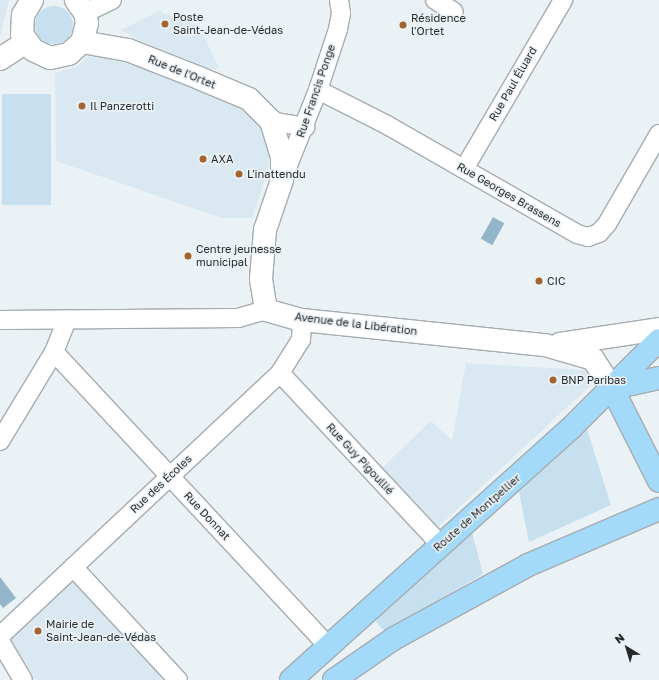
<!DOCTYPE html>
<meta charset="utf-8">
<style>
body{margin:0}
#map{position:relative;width:659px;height:680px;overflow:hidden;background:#ebf2f6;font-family:"Golos Text",sans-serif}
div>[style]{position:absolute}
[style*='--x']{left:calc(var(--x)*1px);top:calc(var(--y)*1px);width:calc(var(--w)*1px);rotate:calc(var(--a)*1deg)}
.built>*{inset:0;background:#dae8f1}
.green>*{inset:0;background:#c7e0f0;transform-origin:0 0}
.round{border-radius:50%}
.water>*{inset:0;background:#93b5ca;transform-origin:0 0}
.roads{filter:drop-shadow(1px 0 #a6acb0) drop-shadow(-1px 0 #a6acb0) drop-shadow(0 1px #a6acb0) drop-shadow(0 -1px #a6acb0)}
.street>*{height:18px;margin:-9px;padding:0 9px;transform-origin:9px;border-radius:9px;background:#fff}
.secondary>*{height:22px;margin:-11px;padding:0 11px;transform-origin:11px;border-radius:11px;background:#fff}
.primary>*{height:22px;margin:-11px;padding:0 11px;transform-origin:11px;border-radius:11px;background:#a3dafa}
.dots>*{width:11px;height:11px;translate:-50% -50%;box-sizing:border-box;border:2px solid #ebf2f6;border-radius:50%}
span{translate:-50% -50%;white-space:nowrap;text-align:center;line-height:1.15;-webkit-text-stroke:3px #ebf2f6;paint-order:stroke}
.poi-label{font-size:11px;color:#27292b}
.left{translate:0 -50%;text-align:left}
.street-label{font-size:11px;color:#27292b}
.north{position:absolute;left:607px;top:628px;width:40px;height:40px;-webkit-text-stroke:3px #ebf2f6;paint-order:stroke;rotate:322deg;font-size:11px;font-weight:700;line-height:16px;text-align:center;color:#27292b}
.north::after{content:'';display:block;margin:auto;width:14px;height:18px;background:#27292b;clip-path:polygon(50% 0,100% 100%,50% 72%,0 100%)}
</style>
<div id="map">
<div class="built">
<div style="clip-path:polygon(0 0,9px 0,0 37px)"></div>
<div style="clip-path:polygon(161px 10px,163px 13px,199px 26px,219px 68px,212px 69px,142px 42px,121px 30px)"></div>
<div style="clip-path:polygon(91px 53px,183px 80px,246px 108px,269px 131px,271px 147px,268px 171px,252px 218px,222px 218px,56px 161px,55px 73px,78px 66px)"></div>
<div style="clip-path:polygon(466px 363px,586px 370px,590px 386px,438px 527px,382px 468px,431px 421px,452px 440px)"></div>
<div style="clip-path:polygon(73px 580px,167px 680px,36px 680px,10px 639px)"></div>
</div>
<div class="green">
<div class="round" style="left:35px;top:6px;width:38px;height:38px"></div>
<div style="left:2px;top:94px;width:49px;height:111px"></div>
<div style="clip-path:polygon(587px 429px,611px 505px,529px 542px,519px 492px)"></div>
<div style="clip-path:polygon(472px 532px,483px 574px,387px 631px,381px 628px,376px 622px,379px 617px)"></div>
</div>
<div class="water">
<div style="left:493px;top:217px;width:13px;height:25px;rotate:29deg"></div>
<div style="clip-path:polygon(0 577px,16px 598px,3px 608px,0 604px)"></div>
</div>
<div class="roads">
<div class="street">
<div style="--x:435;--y:0;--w:22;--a:32"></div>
<div style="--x:85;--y:13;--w:30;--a:-26"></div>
<div style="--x:318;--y:90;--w:77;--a:26.9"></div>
<div style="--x:387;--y:125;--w:219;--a:29.8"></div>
<div style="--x:577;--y:234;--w:11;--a:15"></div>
<div style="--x:588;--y:237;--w:12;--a:-20"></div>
<div style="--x:599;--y:233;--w:12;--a:-48"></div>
<div style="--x:607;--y:224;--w:104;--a:-60"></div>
<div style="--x:271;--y:121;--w:35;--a:10"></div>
<div style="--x:464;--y:169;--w:196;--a:-59.6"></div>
<div style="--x:283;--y:178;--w:95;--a:-68.3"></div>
<div style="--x:318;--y:90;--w:64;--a:-71.8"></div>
<div style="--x:338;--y:29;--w:16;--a:-79"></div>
<div style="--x:341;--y:13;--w:13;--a:-99"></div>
<div style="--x:0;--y:320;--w:238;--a:-0.5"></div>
<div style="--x:238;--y:318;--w:29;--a:-16"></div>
<div style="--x:54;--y:352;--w:400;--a:47"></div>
<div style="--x:280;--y:373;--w:236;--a:46.9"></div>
<div style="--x:0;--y:441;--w:104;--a:-58.8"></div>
<div style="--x:54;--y:352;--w:35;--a:-68"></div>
<div style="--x:73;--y:567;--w:154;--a:47.1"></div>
<div style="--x:0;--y:636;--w:384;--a:-43.2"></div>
<div style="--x:280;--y:373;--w:39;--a:-58"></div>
<div style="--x:301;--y:340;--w:20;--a:-87"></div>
<div style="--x:0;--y:641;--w:45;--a:59.5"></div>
</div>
<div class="secondary">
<div style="--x:32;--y:0;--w:17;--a:121"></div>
<div style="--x:23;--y:15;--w:19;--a:93"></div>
<div style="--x:22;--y:34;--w:19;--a:55"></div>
<div style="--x:33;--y:50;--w:19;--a:25"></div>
<div style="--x:50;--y:58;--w:19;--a:-12"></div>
<div style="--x:69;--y:54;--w:18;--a:-43"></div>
<div style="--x:82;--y:42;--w:20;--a:-75"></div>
<div style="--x:87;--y:23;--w:10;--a:-101"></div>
<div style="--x:85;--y:13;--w:16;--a:-125"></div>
<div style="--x:82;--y:42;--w:47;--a:9.9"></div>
<div style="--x:128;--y:50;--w:76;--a:21.5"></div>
<div style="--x:199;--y:78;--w:54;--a:22.8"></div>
<div style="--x:249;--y:99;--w:31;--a:45"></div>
<div style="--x:271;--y:121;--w:38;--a:73"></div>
<div style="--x:282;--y:157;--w:23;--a:90"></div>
<div style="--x:282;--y:180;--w:53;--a:108.8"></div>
<div style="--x:265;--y:230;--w:49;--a:94.7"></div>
<div style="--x:261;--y:279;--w:31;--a:81"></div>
<div style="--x:266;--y:310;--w:37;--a:16"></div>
<div style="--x:302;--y:320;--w:244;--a:5.9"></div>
<div style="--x:545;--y:345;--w:50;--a:16.3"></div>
<div style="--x:593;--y:359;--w:35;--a:57"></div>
<div style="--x:0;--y:59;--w:31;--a:-33"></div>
<div style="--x:560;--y:344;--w:100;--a:-8.6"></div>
</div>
<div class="primary">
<div style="--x:612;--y:388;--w:104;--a:63.2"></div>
<div style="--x:613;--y:388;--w:47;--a:-12.3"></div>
<div style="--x:291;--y:680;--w:377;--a:-42"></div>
<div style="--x:571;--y:428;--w:124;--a:-45"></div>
<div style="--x:334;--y:680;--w:72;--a:-34.8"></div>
<div style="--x:393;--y:639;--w:154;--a:-28.7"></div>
<div style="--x:528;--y:565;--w:142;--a:-23.1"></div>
</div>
</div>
<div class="dots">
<div style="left:165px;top:24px;background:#a5632f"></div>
<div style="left:403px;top:25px;background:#a5632f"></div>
<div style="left:82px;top:106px;background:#a5632f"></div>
<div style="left:203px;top:159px;background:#a5632f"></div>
<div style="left:239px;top:174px;background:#a5632f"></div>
<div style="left:188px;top:256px;background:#a5632f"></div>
<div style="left:539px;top:281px;background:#a5632f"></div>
<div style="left:553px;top:380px;background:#a5632f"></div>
<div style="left:38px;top:631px;background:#a5632f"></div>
</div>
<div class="poi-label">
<span class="left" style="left:173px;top:24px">Poste<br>Saint-Jean-de-Védas</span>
<span class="left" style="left:411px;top:25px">Résidence<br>l'Ortet</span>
<span class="left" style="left:90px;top:106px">Il Panzerotti</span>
<span class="left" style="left:211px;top:159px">AXA</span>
<span class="left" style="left:247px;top:174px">L'inattendu</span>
<span class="left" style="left:196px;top:256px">Centre jeunesse<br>municipal</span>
<span class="left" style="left:547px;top:281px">CIC</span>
<span class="left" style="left:561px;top:380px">BNP Paribas</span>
<span class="left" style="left:46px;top:631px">Mairie de<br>Saint-Jean-de-Védas</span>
</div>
<div class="street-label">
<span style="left:182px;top:72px;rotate:22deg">Rue de l'Ortet</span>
<span style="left:513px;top:84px;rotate:-60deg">Rue Paul Éluard</span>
<span style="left:316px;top:91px;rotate:-71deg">Rue Francis Ponge</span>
<span style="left:509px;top:195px;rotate:30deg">Rue Georges Brassens</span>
<span style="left:356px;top:324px;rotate:7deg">Avenue de la Libération</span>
<span style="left:360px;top:459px;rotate:47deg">Rue Guy Pigoullié</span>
<span style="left:161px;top:484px;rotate:-43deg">Rue des Écoles</span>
<span style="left:477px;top:513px;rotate:-41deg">Route de Montpellier</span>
<span style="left:207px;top:516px;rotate:47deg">Rue Donnat</span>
</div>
<div class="north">N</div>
</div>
